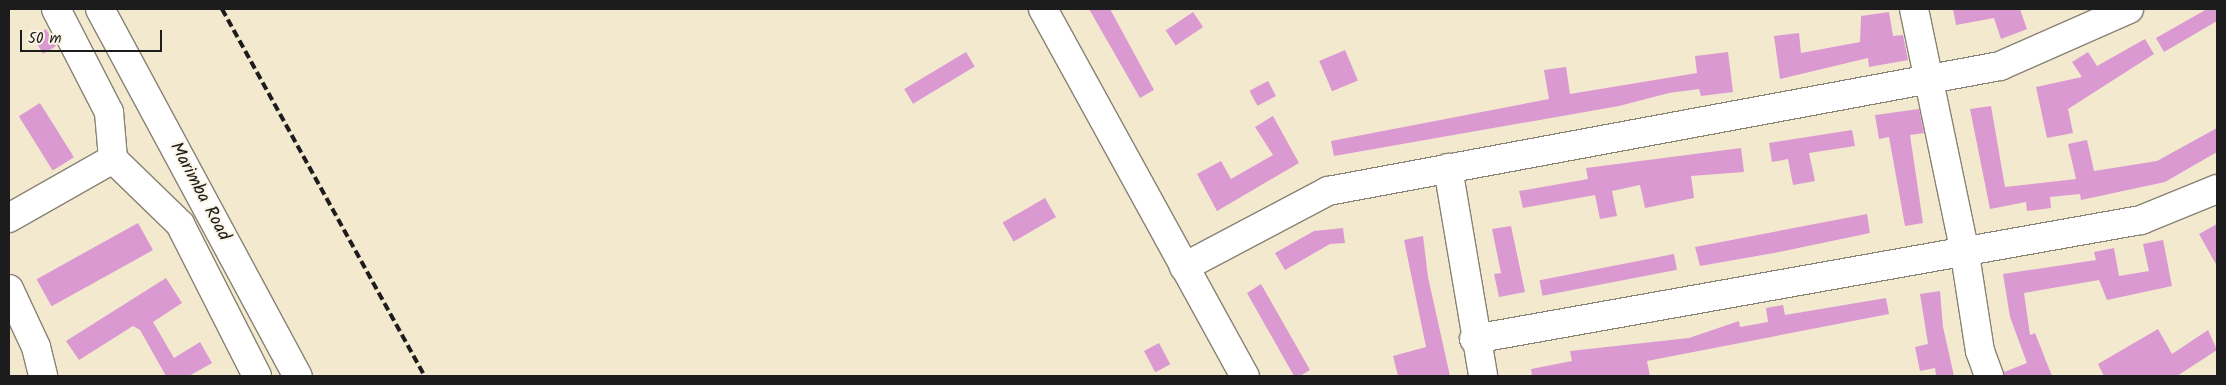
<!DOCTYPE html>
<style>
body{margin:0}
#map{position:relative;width:2226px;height:385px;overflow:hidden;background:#f3e9ce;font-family:Kalam,sans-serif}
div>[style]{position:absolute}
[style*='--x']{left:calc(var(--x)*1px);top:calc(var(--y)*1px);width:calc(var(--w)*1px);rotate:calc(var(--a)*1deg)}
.building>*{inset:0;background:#db99d2;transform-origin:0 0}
.roads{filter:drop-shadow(1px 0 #888275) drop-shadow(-1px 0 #888275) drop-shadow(0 1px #888275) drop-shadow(0 -1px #888275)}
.minor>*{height:28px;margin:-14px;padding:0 14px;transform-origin:14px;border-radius:14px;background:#fff}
.rail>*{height:4px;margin-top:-2px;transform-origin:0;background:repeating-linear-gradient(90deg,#1c1c1c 0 8px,transparent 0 12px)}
span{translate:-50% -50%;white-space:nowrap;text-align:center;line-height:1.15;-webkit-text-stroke:4px #fcf5e5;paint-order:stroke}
.street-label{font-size:18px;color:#1c1c1c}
.frame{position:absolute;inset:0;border:10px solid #1c1c1c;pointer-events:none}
.scale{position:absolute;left:20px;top:30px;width:142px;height:22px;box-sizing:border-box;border:2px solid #1c1c1c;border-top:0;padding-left:6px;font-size:15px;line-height:18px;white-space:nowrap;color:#1c1c1c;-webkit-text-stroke:4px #fcf5e5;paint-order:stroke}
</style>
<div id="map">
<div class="building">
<div style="clip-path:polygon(1089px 9px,1110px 9px,1154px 90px,1140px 98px)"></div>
<div style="clip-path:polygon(1953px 9px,2020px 9px,2027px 29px,2001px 39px,1994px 18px,1956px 25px)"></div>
<div style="clip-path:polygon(2207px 9px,2217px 9px,2217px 21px,2164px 52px,2156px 38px)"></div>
<div style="left:1193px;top:12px;width:18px;height:33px;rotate:56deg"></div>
<div style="clip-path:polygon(1889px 12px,1893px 36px,1903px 35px,1908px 60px,1869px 67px,1868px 58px,1780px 79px,1774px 36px,1799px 33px,1801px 53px,1860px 42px,1861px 16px)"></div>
<div style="left:46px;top:29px;width:20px;height:15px;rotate:60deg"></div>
<div style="clip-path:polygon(2145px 39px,2154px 54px,2068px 109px,2073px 133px,2047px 138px,2036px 87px,2082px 77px,2072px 62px,2088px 52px,2097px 66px)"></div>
<div style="left:1345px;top:50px;width:33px;height:28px;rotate:67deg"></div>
<div style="left:966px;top:52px;width:17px;height:72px;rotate:59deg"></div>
<div style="clip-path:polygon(1728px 52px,1733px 92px,1701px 96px,1699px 89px,1669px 93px,1619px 106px,1334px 156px,1331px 141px,1549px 99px,1544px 70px,1566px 67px,1570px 94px,1697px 73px,1695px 56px)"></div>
<div style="left:1268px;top:81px;width:17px;height:21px;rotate:62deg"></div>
<div style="left:40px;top:103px;width:64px;height:25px;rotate:58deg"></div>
<div style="clip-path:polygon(1991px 106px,2005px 187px,2076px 179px,2068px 144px,2087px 140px,2094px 171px,2157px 161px,2217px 128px,2217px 152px,2165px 182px,2081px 200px,2080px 194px,2050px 197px,2051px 208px,2027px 211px,2026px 202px,1990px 209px,1970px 109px)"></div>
<div style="clip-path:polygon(1919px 109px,1924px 133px,1910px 135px,1923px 223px,1905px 226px,1889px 137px,1879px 139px,1875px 115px)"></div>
<div style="clip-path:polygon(1273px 116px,1299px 163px,1217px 211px,1197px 174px,1221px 161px,1231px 179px,1273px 155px,1255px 127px)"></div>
<div style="clip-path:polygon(1852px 130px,1855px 146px,1809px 153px,1815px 181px,1793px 185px,1788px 159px,1772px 162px,1769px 143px)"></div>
<div style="clip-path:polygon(1741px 148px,1744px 172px,1691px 176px,1694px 198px,1645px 208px,1640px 185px,1612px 191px,1617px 216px,1600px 219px,1595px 195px,1523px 208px,1519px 191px,1588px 179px,1586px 168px)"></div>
<div style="left:1045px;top:198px;width:22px;height:49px;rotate:60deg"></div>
<div style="clip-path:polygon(1867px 214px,1870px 233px,1774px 253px,1700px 266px,1695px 247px)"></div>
<div style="left:138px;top:223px;width:31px;height:116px;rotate:61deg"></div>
<div style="clip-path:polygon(2217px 224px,2217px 266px,2199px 234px)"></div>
<div style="clip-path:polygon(1511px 226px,1525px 292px,1499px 297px,1494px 274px,1501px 273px,1492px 229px)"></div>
<div style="clip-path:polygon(1343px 228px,1345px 243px,1330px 244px,1285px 270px,1275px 253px,1314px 231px)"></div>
<div style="clip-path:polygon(1423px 236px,1428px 277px,1450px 376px,1398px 376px,1393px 356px,1426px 347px,1404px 240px)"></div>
<div style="clip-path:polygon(2163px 240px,2172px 286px,2107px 300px,2099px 280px,2024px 293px,2030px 335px,2035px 333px,2052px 376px,2004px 376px,2004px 372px,2027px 363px,2010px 317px,2003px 274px,2096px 260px,2094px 252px,2114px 248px,2119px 276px,2149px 271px,2143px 244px)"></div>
<div style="left:1674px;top:254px;width:16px;height:137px;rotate:79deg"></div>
<div style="clip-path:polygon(166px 278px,182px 303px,153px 322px,174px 358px,200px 342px,212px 363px,189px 376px,166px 376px,140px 330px,133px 326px,79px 360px,66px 341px)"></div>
<div style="clip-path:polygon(1261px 284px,1310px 370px,1300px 376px,1294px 376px,1247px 293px)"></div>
<div style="clip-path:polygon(1940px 291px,1943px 327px,1954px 376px,1936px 376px,1935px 368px,1920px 371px,1915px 347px,1928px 344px,1920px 294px)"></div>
<div style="clip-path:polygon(1886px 298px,1889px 314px,1647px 361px,1650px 376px,1532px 376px,1531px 369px,1572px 361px,1570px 351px,1689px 338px,1739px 321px,1740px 327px,1768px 322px,1766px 308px,1783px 305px,1785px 315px)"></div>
<div style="clip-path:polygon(2158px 329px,2172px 354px,2208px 330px,2217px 350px,2177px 376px,2104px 376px,2098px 364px)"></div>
<div style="left:1159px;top:343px;width:24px;height:17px;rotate:62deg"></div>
</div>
<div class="roads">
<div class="minor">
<div style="--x:56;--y:9;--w:116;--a:62.8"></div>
<div style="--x:109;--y:112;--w:47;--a:85.1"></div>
<div style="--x:113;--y:159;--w:93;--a:44.1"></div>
<div style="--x:180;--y:224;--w:170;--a:63.1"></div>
<div style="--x:100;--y:9;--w:417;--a:61.7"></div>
<div style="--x:1043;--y:9;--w:419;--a:61.2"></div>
<div style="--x:1914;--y:9;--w:244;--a:78.2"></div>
<div style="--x:1964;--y:248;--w:104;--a:81.2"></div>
<div style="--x:1980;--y:351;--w:27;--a:70"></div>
<div style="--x:1448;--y:168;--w:211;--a:80.4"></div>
<div style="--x:9;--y:218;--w:120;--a:-29.6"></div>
<div style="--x:1184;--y:267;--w:163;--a:-27.8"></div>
<div style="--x:1328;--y:191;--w:684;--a:-10.54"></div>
<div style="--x:2000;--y:66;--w:141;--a:-23.8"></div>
<div style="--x:9;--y:289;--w:64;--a:65"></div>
<div style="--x:36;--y:347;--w:30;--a:76"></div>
<div style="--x:1474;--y:339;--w:678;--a:-10.12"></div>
<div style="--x:2141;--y:220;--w:82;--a:-22.2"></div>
</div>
</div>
<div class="rail">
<div style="--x:222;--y:9;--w:419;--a:61.1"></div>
</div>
<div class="street-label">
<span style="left:199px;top:192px;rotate:62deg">Marimba Road</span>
</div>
<div class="frame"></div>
<div class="scale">50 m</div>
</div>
